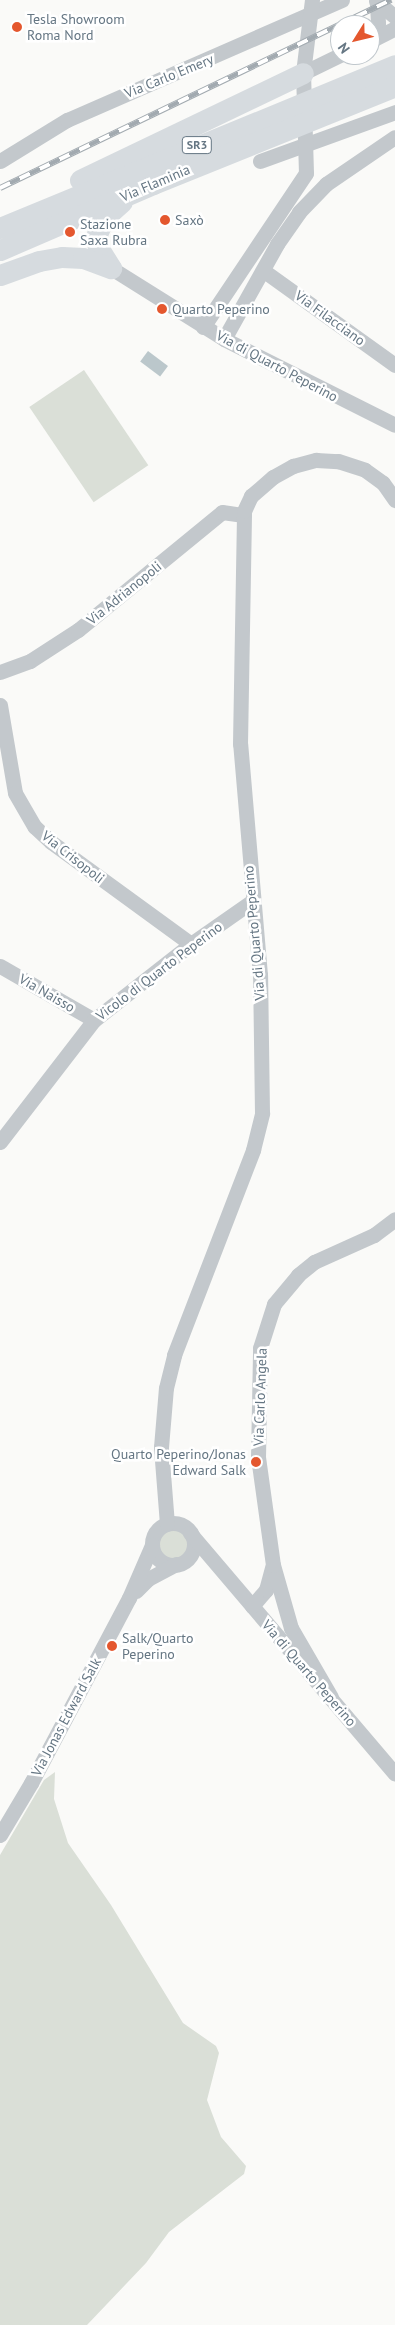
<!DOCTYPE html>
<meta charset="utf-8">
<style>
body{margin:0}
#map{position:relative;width:395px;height:2325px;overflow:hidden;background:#fafaf8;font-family:"PT Sans",sans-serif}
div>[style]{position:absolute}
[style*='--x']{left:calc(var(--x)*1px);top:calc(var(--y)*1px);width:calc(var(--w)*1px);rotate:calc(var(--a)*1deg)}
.green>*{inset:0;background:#dadfd7;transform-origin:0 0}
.round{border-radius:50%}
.water>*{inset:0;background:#bbc7cb;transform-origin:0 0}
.minor>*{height:15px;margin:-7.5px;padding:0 7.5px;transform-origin:7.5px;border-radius:7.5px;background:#c3c8cc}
.minor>.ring{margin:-7.5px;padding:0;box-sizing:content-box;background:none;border:15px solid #c3c8cc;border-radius:50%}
.highway>*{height:21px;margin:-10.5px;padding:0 10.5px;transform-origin:10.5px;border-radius:10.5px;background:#d6dbdf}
.rail>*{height:5.5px;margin-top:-2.75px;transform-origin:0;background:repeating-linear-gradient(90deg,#fff 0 11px,#a2aab0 0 22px);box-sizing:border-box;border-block:1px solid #a2aab0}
.dots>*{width:14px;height:14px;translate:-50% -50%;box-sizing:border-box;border:2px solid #fff;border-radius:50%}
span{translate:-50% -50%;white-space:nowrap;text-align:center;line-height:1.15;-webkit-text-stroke:5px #fff;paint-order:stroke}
.shield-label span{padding:1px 4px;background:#fff;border:1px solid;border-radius:4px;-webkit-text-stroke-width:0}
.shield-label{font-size:12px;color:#657683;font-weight:700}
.poi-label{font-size:14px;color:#657683}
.left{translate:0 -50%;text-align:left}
.right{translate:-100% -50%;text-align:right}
.street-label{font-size:14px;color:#657683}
.north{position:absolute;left:330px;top:15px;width:50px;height:50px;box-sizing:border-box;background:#fff;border:1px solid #c1c8cd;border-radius:50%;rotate:234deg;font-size:14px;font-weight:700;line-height:20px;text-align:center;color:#657683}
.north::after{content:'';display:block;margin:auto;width:18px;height:22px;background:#e4572e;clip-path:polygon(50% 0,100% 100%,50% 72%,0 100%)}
</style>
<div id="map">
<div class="green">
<div style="left:84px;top:370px;width:115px;height:66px;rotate:56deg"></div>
<div class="round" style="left:158px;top:1529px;width:30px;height:30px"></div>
<div style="clip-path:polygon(55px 1772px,54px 1799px,68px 1843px,111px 1905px,183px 2023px,216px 2046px,219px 2053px,207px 2100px,221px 2137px,246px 2166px,244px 2174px,169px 2232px,146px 2263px,87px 2325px,0 2325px,0 1855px,44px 1780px)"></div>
</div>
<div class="water">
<div style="left:148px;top:351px;width:25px;height:13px;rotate:37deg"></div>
</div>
<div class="minor">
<div style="--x:376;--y:1;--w:25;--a:40"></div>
<div style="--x:370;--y:37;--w:16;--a:-60"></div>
<div style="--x:378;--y:23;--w:19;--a:-93"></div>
<div style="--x:370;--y:41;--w:28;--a:-27"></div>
<div style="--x:303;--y:73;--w:41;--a:-25.9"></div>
<div style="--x:0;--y:161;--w:79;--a:-31.5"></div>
<div style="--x:67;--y:120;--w:300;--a:-23.6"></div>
<div style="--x:260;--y:161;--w:144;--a:-19.9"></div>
<div style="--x:111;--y:268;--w:133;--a:32.1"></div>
<div style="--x:224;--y:339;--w:191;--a:26.7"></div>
<div style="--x:264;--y:271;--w:161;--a:35.7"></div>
<div style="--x:203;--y:327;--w:185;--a:-56.2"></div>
<div style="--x:306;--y:173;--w:100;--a:-91.7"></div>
<div style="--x:303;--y:73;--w:74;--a:-83"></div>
<div style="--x:224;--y:339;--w:109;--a:-60.8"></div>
<div style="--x:277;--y:244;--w:39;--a:-55"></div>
<div style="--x:299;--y:212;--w:39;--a:-46"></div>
<div style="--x:326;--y:184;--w:83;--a:-34.3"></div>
<div style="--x:0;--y:672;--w:32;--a:-20"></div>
<div style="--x:30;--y:661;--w:57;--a:-32.9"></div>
<div style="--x:78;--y:630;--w:186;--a:-39.3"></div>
<div style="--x:222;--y:512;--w:22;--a:8"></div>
<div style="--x:0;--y:705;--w:89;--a:80.3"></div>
<div style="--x:15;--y:793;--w:39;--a:60"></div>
<div style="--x:35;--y:827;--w:22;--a:43"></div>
<div style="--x:51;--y:842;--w:173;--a:36.1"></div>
<div style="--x:0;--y:966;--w:108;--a:29.9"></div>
<div style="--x:0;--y:1142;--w:154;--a:-52.4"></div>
<div style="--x:94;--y:1020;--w:123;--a:-38.1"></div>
<div style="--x:191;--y:944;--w:73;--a:-35"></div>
<div class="ring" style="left:152px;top:1523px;width:27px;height:27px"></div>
<div style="--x:167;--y:1524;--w:77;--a:-94.5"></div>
<div style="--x:161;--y:1447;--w:59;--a:-85.2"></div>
<div style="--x:166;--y:1388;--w:34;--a:-76"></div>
<div style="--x:174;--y:1355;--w:220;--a:-68.9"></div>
<div style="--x:253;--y:1150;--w:38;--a:-76"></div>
<div style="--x:262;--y:1113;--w:138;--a:-90.8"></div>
<div style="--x:260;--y:975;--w:232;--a:-94.9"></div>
<div style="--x:240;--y:744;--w:233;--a:-89"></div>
<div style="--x:244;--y:511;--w:17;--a:-65"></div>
<div style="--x:251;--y:496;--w:29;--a:-41"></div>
<div style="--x:273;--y:477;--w:23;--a:-29"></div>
<div style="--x:293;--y:466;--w:24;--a:-15"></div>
<div style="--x:316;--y:460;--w:22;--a:3"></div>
<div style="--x:338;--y:461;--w:28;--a:18"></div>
<div style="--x:365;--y:470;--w:22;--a:36"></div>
<div style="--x:383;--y:483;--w:21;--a:55"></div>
<div style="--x:190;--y:1533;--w:316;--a:49.6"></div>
<div style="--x:136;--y:1591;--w:17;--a:-45"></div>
<div style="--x:148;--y:1579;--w:32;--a:-28"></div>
<div style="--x:252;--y:1606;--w:21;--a:-49"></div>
<div style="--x:266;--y:1590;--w:24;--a:-75"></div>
<div style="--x:331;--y:1697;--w:80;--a:-120.1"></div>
<div style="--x:291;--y:1628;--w:66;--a:-105.9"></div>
<div style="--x:273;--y:1565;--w:109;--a:-97.9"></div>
<div style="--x:258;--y:1457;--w:109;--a:-88.9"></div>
<div style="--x:260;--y:1348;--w:46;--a:-72.3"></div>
<div style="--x:274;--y:1304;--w:38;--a:-50"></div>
<div style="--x:298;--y:1275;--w:21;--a:-39"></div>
<div style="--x:314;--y:1262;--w:66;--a:-24.2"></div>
<div style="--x:374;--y:1235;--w:26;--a:-37"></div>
<div style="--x:0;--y:1835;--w:61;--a:-59.2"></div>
<div style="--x:31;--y:1783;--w:209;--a:-62.1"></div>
<div style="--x:129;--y:1598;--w:58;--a:-66.5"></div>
</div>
<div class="highway">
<div style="--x:80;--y:180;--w:247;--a:-25.6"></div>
<div style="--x:0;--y:228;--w:427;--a:-22.4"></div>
<div style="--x:0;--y:250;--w:167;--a:-23.3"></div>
<div style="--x:153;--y:184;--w:261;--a:-22"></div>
<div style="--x:111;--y:268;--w:25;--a:-122"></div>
<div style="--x:98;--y:247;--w:13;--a:-94"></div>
<div style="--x:97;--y:234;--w:17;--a:-66"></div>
<div style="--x:104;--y:218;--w:24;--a:-42"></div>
<div style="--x:0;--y:275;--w:41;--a:-19.7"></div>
<div style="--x:39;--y:261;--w:23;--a:-10"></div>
<div style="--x:62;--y:257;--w:21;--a:3"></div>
<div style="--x:83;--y:258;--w:30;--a:20"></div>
</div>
<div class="rail">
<div style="--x:0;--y:188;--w:434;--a:-25.7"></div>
</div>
<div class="dots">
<div style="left:17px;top:27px;background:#e4572e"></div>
<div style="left:165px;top:220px;background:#e4572e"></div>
<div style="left:70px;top:232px;background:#e4572e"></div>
<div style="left:162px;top:309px;background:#e4572e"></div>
<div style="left:256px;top:1462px;background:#e4572e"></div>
<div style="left:112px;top:1646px;background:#e4572e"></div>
</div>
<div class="shield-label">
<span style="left:197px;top:145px">SR3</span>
</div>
<div class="poi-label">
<span class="left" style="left:27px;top:27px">Tesla Showroom<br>Roma Nord</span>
<span class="left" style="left:175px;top:220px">Saxò</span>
<span class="left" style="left:80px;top:232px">Stazione<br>Saxa Rubra</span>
<span class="left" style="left:172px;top:309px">Quarto Peperino</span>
<span class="right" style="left:246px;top:1462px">Quarto Peperino/Jonas<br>Edward Salk</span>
<span class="left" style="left:122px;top:1646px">Salk/Quarto<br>Peperino</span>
</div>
<div class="street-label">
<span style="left:169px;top:76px;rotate:-22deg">Via Carlo Emery</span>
<span style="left:155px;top:183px;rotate:-23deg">Via Flaminia</span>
<span style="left:330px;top:318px;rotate:36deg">Via Filacciano</span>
<span style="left:277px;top:366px;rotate:28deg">Via di Quarto Peperino</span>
<span style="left:124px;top:593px;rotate:-39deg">Via Adrianopoli</span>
<span style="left:73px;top:857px;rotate:38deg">Via Crisopoli</span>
<span style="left:254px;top:933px;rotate:-95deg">Via di Quarto Peperino</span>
<span style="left:159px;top:971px;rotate:-37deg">Vicolo di Quarto Peperino</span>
<span style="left:47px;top:993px;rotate:30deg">Via Naisso</span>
<span style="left:260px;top:1397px;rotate:-88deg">Via Carlo Angela</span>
<span style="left:309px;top:1673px;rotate:49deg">Via di Quarto Peperino</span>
<span style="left:66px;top:1717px;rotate:-62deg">Via Jonas Edward Salk</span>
</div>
<div class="north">N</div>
</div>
